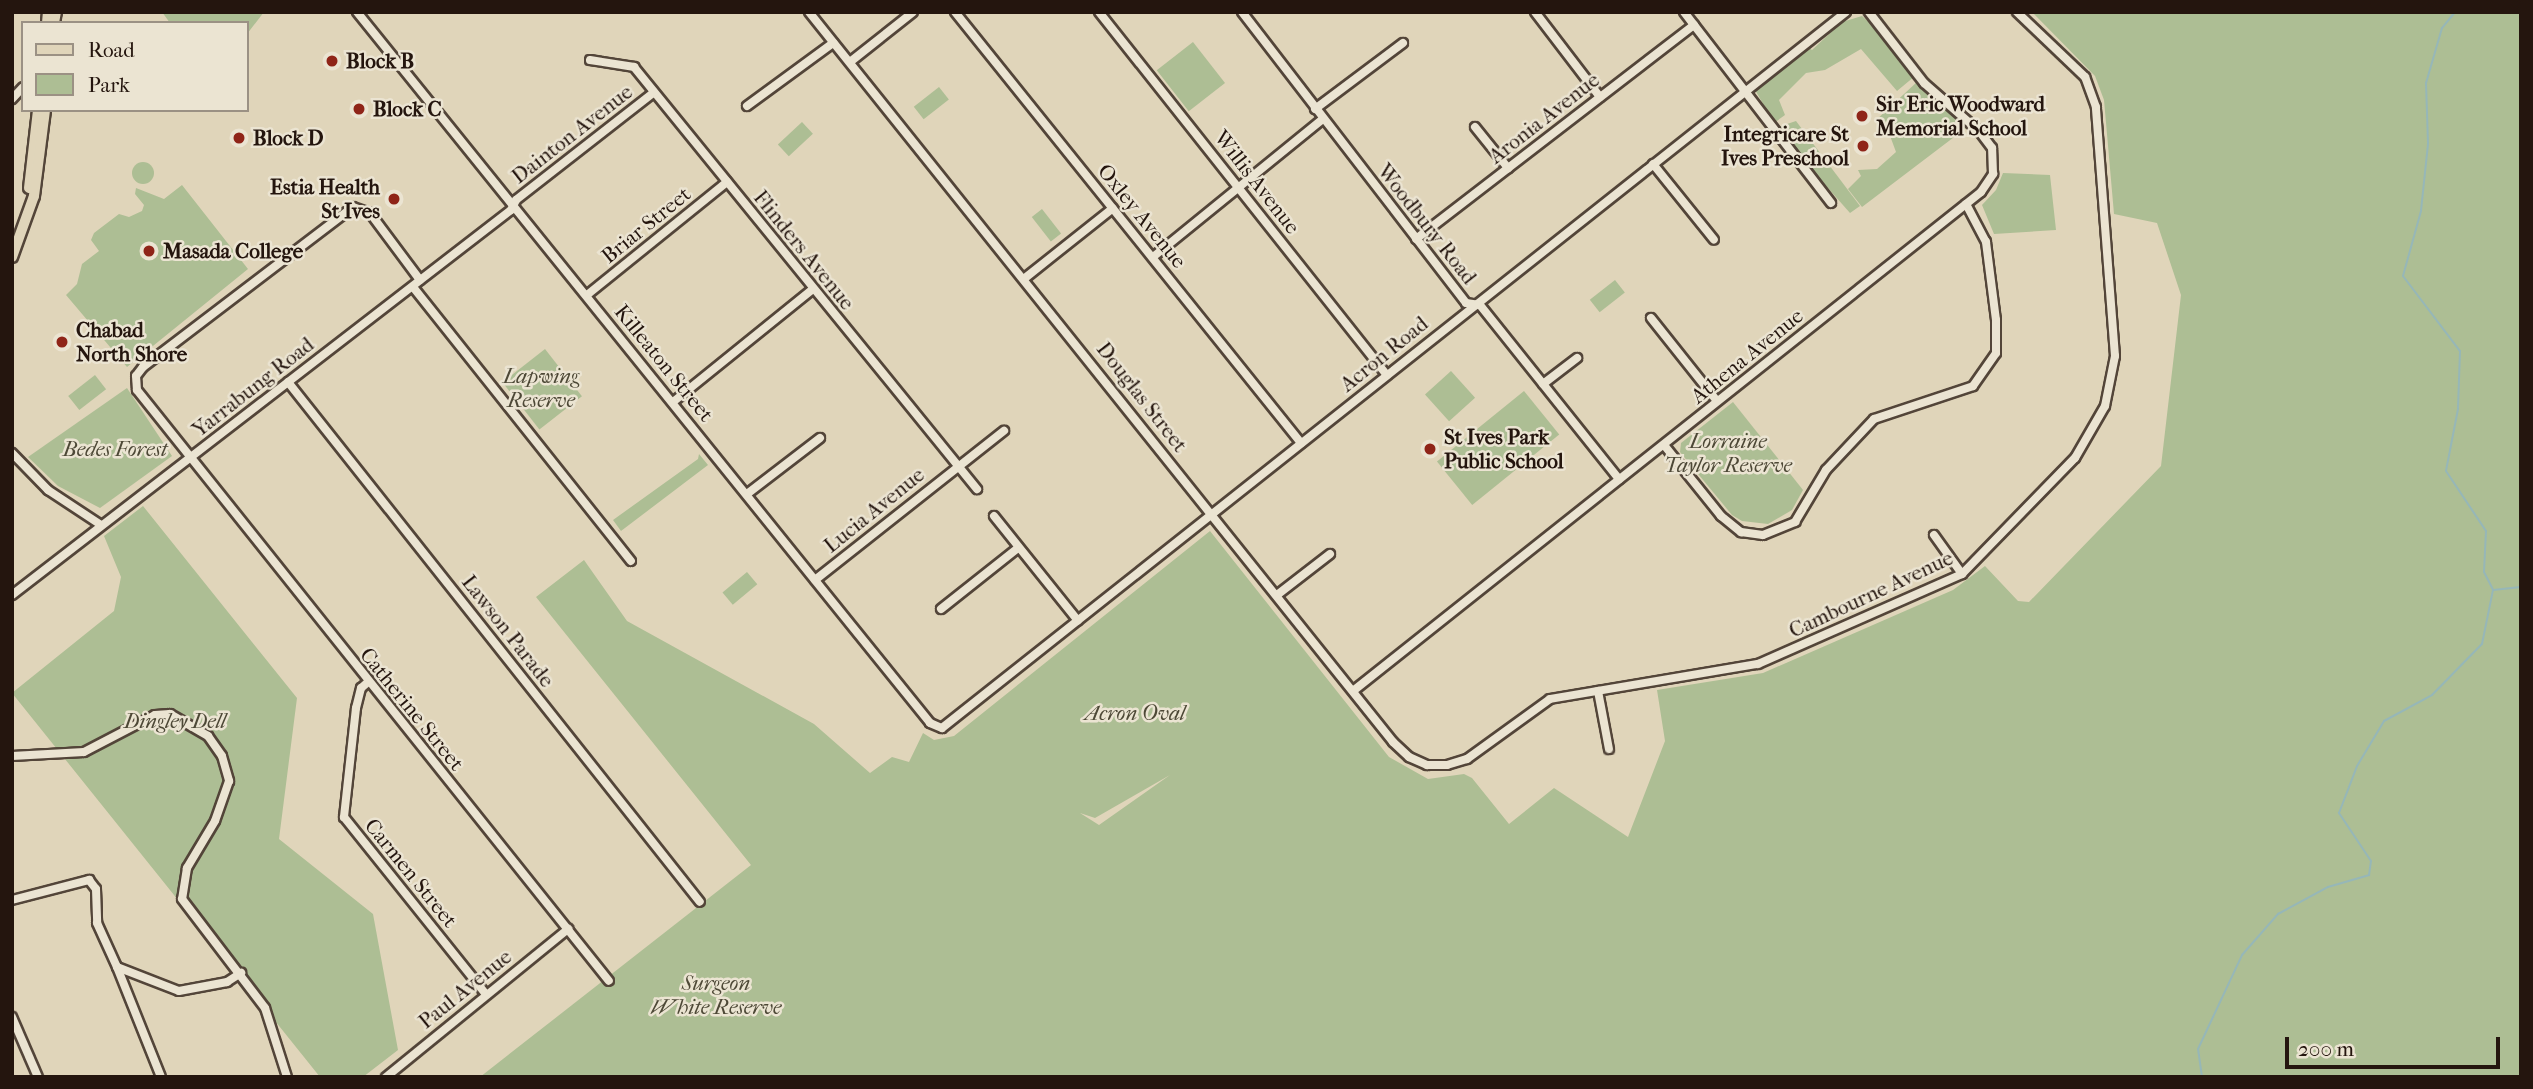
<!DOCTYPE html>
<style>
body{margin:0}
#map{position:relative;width:2533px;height:1089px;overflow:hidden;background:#e0d5ba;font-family:"IM FELL French Canon",serif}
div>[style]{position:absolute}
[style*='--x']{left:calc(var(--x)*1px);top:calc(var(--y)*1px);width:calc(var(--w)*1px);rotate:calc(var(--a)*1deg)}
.green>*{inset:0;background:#adbe94;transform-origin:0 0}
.round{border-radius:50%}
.stream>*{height:2px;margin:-1px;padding:0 1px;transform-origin:1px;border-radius:1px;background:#96b7b8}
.roads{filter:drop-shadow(2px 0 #534539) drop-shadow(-2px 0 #534539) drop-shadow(0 2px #534539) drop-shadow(0 -2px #534539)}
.minor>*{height:8px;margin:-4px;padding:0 4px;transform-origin:4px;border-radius:4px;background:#ebe4d2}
.major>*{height:10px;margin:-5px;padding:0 5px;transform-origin:5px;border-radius:5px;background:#e0d5ba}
.dots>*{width:19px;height:19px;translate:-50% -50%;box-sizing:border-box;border:4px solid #ebe4d2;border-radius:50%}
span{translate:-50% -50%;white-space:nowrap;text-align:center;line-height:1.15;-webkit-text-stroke:5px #ebe4d2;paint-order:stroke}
.poi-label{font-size:21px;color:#24150e;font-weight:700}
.left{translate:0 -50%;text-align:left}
.right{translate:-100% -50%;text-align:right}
.street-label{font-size:21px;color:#24150e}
.park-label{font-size:21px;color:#4d4836;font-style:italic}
.frame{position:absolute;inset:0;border:14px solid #24150e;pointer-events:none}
.legend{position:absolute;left:21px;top:21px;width:228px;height:91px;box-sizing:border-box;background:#ebe4d2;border:2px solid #9b9184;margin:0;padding:9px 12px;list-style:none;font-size:21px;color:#24150e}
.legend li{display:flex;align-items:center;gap:14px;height:35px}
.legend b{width:35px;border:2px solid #9b9184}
.scale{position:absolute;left:2285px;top:1037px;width:215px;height:32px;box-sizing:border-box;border:4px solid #24150e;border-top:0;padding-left:9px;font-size:21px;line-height:24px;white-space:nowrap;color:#24150e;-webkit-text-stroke:5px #ebe4d2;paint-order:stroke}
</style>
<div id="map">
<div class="green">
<div style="clip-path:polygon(162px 12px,264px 12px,247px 34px,247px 23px,170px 23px)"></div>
<div style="clip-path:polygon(evenodd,2032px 12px,2521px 12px,2521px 1077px,480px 1077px,751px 865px,536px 597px,584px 560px,627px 621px,814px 724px,870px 773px,892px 757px,909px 762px,923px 733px,934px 740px,954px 736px,1210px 531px,1389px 757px,1428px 779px,1464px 774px,1472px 778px,1509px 824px,1554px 788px,1628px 837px,1665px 741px,1657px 690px,1763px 673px,1953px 590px,1985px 566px,2018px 601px,2029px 602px,2161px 466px,2181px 295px,2157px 223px,2114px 214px,2104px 100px,2095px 76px,2032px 12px,1170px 775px,1099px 825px,1080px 813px,1095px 818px,1170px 775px)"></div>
<div style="clip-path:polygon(1862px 16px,1885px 37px,1915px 76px,1897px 91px,1861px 49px,1825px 70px,1806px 73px,1779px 100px,1785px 115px,1774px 123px,1754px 88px,1808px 47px,1812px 50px,1842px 22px)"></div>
<div style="left:1193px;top:42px;width:52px;height:46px;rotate:52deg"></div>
<div style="clip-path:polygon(1918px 81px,1966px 128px,1862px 207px,1848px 189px,1861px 176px,1858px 170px,1877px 169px,1896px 152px,1889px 133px,1875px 121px)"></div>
<div style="left:939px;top:87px;width:16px;height:32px;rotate:52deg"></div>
<div style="clip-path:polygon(1796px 121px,1860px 206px,1850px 213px,1775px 128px)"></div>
<div style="left:802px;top:122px;width:16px;height:33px;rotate:47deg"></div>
<div class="round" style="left:132px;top:162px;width:22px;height:22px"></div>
<div style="clip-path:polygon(2003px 173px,2050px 175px,2056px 230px,1994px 234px,1982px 205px,1996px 190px)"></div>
<div style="clip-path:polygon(182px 185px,248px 269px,127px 367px,66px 295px,77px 284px,82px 264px,99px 251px,91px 240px,94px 233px,119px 214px,129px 217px,142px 211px,144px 205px,135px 194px,136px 188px,164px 199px)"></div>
<div style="left:1042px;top:209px;width:31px;height:13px;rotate:52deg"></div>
<div style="left:1615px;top:280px;width:16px;height:32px;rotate:52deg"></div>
<div style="left:545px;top:349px;width:60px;height:54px;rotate:52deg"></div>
<div style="left:1451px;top:371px;width:36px;height:35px;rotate:48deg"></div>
<div style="left:95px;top:375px;width:18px;height:34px;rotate:52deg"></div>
<div style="clip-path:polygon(127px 388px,172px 456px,100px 508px,58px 486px,28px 457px)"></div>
<div style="left:1524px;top:391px;width:56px;height:112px;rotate:51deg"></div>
<div style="clip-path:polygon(1733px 402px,1803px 490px,1792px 510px,1768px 524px,1742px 521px,1732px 515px,1680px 452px,1681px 443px)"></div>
<div style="clip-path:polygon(699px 454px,708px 465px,621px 531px,613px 520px,698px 459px)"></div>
<div style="clip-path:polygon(143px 506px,297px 698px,279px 839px,373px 914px,398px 1050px,363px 1077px,320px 1077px,12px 693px,114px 611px,121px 577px,104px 536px)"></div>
<div style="left:747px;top:572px;width:16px;height:32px;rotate:50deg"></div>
</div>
<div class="stream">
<div style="--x:2455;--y:12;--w:21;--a:129"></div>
<div style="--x:2442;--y:28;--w:57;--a:106.2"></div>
<div style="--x:2426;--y:83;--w:61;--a:88.1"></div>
<div style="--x:2428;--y:144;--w:67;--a:96"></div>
<div style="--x:2421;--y:211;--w:67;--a:105.5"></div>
<div style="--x:2403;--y:276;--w:94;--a:52.8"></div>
<div style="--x:2460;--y:351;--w:58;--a:92"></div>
<div style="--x:2458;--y:409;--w:63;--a:101"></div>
<div style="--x:2446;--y:471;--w:72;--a:56.3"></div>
<div style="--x:2486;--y:531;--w:41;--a:92.8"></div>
<div style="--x:2484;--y:572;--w:20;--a:63"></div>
<div style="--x:2202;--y:1077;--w:28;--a:-98"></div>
<div style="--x:2198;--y:1049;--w:104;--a:-64.9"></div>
<div style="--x:2242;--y:955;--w:55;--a:-48.7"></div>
<div style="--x:2278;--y:914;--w:57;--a:-28.4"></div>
<div style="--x:2328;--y:887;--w:43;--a:-16.3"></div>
<div style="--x:2369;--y:875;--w:14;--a:-82"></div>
<div style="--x:2371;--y:861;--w:58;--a:-123.7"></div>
<div style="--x:2339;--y:813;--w:50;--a:-69"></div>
<div style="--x:2357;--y:766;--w:52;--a:-59"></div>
<div style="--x:2384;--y:721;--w:55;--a:-28.4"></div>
<div style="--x:2432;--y:695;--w:71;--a:-45.6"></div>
<div style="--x:2482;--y:644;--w:55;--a:-78.5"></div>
<div style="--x:2493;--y:590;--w:28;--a:-6"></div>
</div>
<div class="roads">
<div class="minor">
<div style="--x:357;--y:12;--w:913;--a:51.13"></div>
<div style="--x:930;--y:723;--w:13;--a:23"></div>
<div style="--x:942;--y:728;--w:1153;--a:-38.38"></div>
<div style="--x:809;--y:12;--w:935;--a:51.34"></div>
<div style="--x:1393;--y:742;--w:22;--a:43"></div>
<div style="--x:1409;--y:757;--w:20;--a:24"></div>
<div style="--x:1427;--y:765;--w:20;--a:0"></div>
<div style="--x:1447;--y:765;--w:21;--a:-17"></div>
<div style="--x:1467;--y:759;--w:102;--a:-35.9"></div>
<div style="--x:1550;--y:699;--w:211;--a:-9.6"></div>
<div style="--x:1758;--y:664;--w:223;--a:-23.8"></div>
<div style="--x:1962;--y:574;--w:162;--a:-45.8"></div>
<div style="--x:2075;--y:458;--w:60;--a:-60"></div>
<div style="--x:2105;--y:406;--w:51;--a:-78.7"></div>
<div style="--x:2115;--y:356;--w:250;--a:-94.4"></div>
<div style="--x:2096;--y:107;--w:32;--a:-110"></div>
<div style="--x:2085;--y:77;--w:94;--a:-136.3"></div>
<div style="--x:955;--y:12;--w:553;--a:51.24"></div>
<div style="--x:1099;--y:12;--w:462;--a:51.6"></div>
<div style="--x:1242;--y:12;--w:367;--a:52.4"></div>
<div style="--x:1466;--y:303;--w:14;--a:8"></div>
<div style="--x:1480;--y:305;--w:223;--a:51.4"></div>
<div style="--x:1535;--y:12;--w:107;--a:52.6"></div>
<div style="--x:1684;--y:12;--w:241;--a:52.4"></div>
<div style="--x:590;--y:60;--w:45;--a:9"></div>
<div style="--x:634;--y:67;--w:544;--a:50.9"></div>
<div style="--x:850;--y:62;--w:80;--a:-38.4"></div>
<div style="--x:12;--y:99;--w:16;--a:-47"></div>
<div style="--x:747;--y:106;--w:107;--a:-36.2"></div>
<div style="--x:1315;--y:109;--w:110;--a:-36.9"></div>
<div style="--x:1475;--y:127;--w:53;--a:51.2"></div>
<div style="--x:1653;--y:164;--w:97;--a:51.2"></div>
<div style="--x:1416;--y:239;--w:351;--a:-37.6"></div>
<div style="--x:1153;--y:257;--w:219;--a:-39.1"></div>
<div style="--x:1025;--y:278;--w:112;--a:-38.5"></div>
<div style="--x:420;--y:280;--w:84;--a:-126.7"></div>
<div style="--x:370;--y:213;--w:18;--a:-161"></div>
<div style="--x:353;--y:207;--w:264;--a:142.7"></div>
<div style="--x:143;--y:367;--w:11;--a:128"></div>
<div style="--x:136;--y:376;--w:14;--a:86"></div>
<div style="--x:137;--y:390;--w:756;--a:51.39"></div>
<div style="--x:413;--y:287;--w:350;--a:51.5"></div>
<div style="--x:587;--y:295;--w:180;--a:-38.9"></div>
<div style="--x:1651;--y:318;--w:106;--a:51.5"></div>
<div style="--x:288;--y:382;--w:663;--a:51.61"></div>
<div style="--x:1543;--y:384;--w:43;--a:-37.4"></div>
<div style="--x:673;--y:402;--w:180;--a:-38.9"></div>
<div style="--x:1664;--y:445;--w:91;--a:51.2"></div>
<div style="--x:1721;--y:516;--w:26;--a:39"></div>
<div style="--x:1741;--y:532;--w:22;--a:8"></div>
<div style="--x:1763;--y:535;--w:35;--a:-22"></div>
<div style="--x:1795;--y:522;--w:61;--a:-59.2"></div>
<div style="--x:1826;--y:470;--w:70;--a:-46.7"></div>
<div style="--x:1874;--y:419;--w:104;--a:-18.4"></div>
<div style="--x:1973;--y:386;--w:40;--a:-55.1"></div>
<div style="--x:1996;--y:353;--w:33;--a:-90"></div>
<div style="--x:1996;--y:320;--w:79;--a:-97.3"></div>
<div style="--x:1986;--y:242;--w:43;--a:-117.8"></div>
<div style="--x:12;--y:453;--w:52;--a:45.8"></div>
<div style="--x:48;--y:490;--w:64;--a:33.4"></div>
<div style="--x:747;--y:494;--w:92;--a:-37.5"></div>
<div style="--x:994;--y:516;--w:134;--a:51.3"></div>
<div style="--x:1934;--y:535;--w:48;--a:54.3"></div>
<div style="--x:815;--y:580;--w:241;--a:-38.3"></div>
<div style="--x:12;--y:595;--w:630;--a:-37.65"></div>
<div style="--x:511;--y:210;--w:11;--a:-63"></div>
<div style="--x:516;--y:200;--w:175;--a:-38"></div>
<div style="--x:1277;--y:595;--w:67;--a:-37.7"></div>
<div style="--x:941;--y:609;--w:98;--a:-38.4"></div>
<div style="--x:368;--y:682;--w:9;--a:139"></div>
<div style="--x:361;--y:688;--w:21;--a:104"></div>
<div style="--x:356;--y:708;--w:110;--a:96.3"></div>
<div style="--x:344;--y:817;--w:227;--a:51.3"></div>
<div style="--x:1353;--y:691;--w:802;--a:-38.47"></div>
<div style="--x:1981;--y:192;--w:22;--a:-56"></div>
<div style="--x:1993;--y:174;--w:26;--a:-92"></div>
<div style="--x:1992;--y:148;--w:20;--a:-127"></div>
<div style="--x:1980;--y:132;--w:74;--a:-138.8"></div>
<div style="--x:1924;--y:83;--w:90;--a:-127.8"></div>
<div style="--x:1598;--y:691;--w:59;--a:79.3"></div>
<div style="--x:12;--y:756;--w:72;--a:-3.2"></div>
<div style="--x:84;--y:752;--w:80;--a:-27.5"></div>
<div style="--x:155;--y:715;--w:15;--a:-4"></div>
<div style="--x:170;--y:714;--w:44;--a:30.1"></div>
<div style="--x:208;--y:736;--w:24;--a:55"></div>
<div style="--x:222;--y:756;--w:26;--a:74"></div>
<div style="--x:229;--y:781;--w:42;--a:109.3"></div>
<div style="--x:215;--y:821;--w:55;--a:120.8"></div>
<div style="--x:187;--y:868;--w:31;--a:99"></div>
<div style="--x:182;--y:899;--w:137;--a:52.7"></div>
<div style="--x:265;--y:1008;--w:72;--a:72.3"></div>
<div style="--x:12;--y:900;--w:80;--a:-14.6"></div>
<div style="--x:89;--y:880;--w:11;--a:52"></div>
<div style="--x:96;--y:889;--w:34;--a:88"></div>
<div style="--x:97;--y:923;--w:48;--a:65.6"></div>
<div style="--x:117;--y:967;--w:66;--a:21.2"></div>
<div style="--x:179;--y:991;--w:49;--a:-10.6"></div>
<div style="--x:227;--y:982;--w:17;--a:-33"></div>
<div style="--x:117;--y:967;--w:118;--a:68.2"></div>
<div style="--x:12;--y:1017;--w:65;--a:66.6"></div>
<div style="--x:386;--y:1077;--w:235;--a:-39.1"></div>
</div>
<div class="major">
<div style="--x:47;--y:23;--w:11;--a:-85"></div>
<div style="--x:54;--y:23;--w:11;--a:-80"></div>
<div style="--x:29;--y:188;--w:79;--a:-83.4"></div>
<div style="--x:12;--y:257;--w:65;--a:-70.2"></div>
<div style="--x:34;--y:196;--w:87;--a:-82.7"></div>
</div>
</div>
<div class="dots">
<div style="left:332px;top:61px;background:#8f2418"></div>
<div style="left:359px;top:109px;background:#8f2418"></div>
<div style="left:1862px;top:116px;background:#8f2418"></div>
<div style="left:239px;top:138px;background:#8f2418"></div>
<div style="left:1863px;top:146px;background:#8f2418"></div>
<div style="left:394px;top:199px;background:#8f2418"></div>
<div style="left:149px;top:251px;background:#8f2418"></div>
<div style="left:62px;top:342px;background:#8f2418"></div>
<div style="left:1430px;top:449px;background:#8f2418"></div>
</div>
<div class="poi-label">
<span class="left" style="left:346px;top:61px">Block B</span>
<span class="left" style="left:1876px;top:116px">Sir Eric Woodward<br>Memorial School</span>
<span class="left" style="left:373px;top:109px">Block C</span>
<span class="right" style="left:1849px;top:146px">Integricare St<br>Ives Preschool</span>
<span class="left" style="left:253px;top:138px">Block D</span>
<span class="right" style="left:380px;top:199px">Estia Health<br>St Ives</span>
<span class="left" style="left:163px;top:251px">Masada College</span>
<span class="left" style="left:76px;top:342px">Chabad<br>North Shore</span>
<span class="left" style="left:1444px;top:449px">St Ives Park<br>Public School</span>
</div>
<div class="street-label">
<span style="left:1544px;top:118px;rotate:-38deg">Aronia Avenue</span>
<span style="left:572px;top:134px;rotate:-38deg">Dainton Avenue</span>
<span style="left:1257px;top:182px;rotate:52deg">Willis Avenue</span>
<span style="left:1142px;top:216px;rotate:51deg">Oxley Avenue</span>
<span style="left:1427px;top:224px;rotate:52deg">Woodbury Road</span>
<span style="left:646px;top:225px;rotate:-39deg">Briar Street</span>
<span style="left:804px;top:250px;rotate:51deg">Flinders Avenue</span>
<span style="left:1384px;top:354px;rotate:-39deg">Acron Road</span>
<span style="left:1747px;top:356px;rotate:-39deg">Athena Avenue</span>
<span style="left:664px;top:363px;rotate:51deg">Killeaton Street</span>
<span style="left:253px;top:387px;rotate:-38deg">Yarrabung Road</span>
<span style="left:1142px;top:397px;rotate:52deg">Douglas Street</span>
<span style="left:874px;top:510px;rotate:-39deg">Lucia Avenue</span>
<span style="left:1871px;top:594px;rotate:-25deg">Cambourne Avenue</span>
<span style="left:508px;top:631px;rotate:52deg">Lawson Parade</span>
<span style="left:412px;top:709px;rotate:51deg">Catherine Street</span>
<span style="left:411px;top:873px;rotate:51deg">Carmen Street</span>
<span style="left:465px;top:989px;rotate:-39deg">Paul Avenue</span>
</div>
<div class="park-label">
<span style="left:541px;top:388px">Lapwing<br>Reserve</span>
<span style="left:1728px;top:453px">Lorraine<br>Taylor Reserve</span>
<span style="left:115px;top:449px">Bedes Forest</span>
<span style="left:1135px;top:713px">Acron Oval</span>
<span style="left:175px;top:721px">Dingley Dell</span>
<span style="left:716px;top:995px">Surgeon<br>White Reserve</span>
</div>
<div class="frame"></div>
<ul class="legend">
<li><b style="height:9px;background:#e0d5ba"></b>Road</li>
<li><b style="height:19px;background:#adbe94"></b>Park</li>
</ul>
<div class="scale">200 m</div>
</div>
